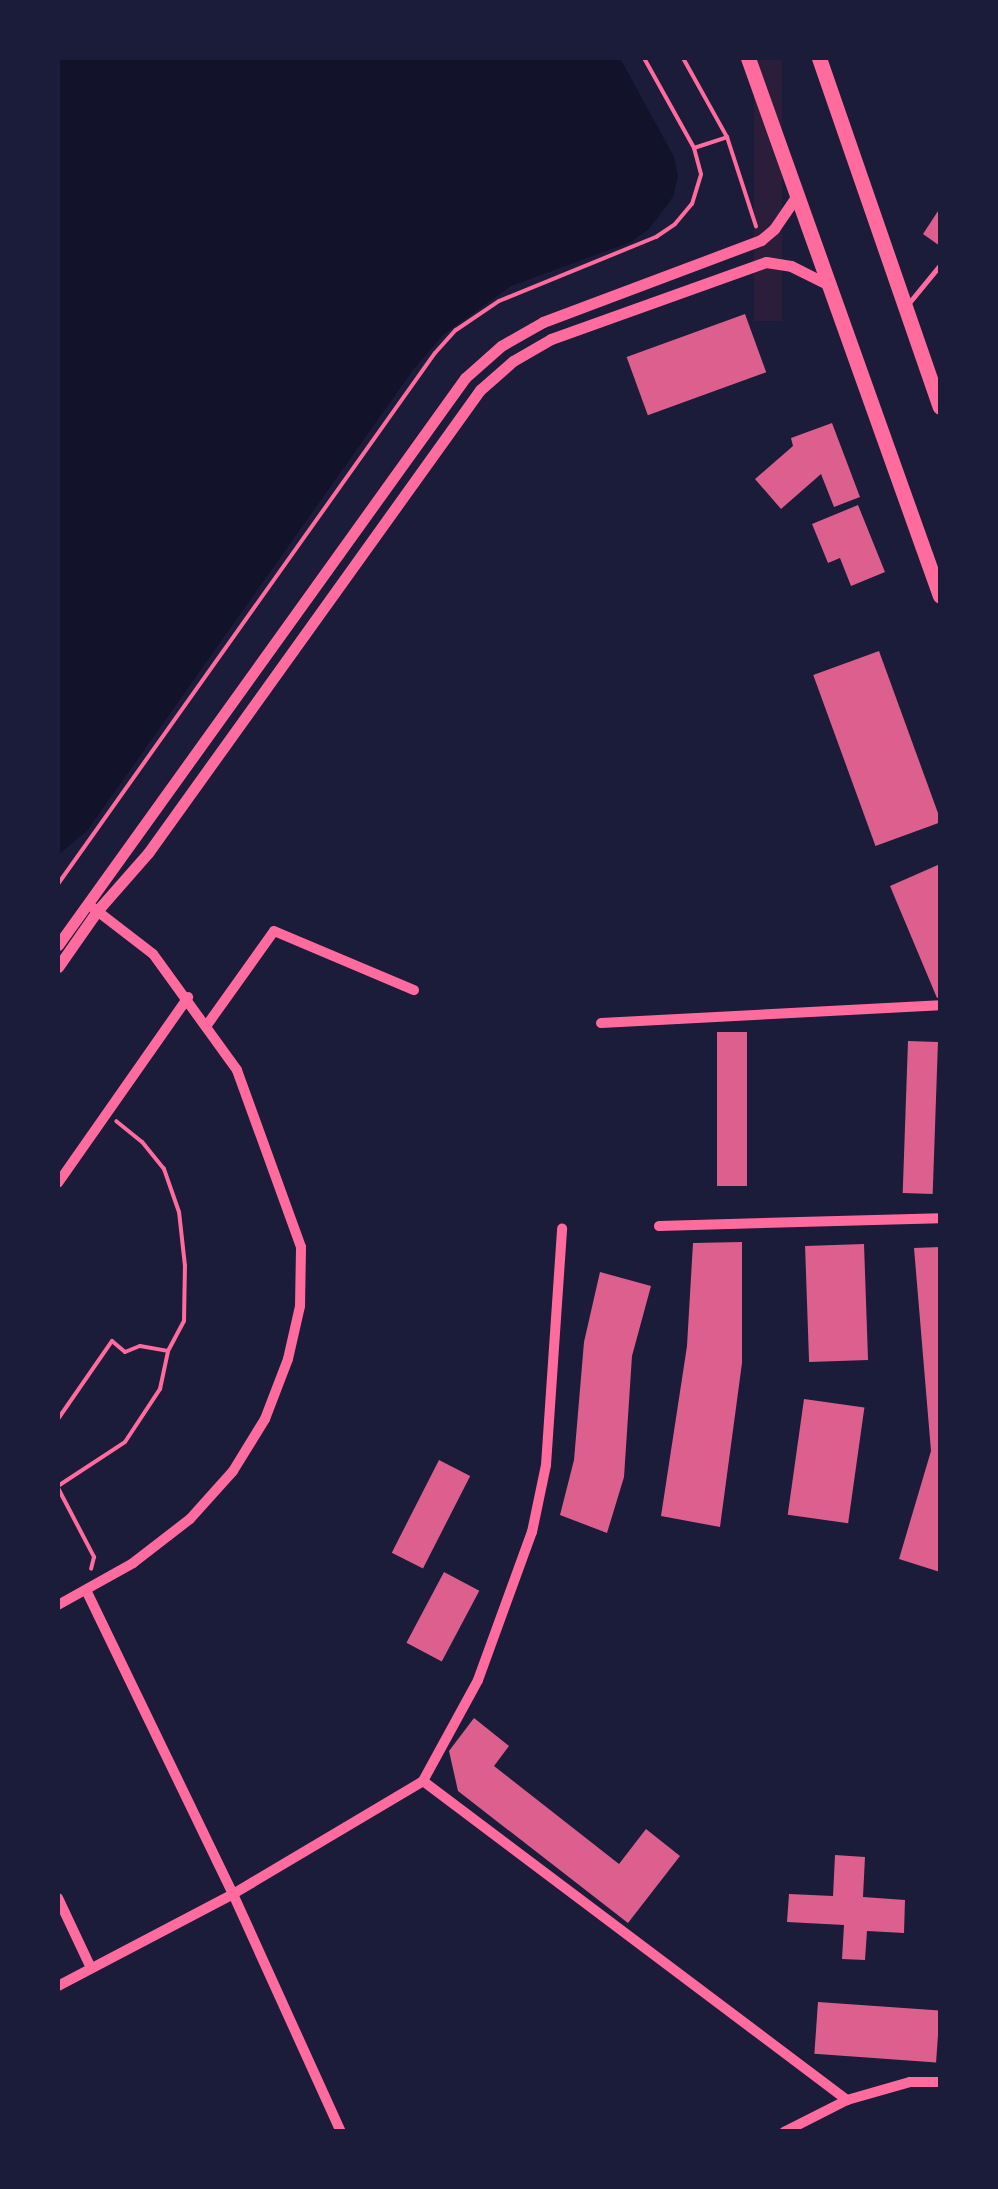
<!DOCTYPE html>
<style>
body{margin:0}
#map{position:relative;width:998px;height:2189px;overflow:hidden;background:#1b1b3a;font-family:Lato,sans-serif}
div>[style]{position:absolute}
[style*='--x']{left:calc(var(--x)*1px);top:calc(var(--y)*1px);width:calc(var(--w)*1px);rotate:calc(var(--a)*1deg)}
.green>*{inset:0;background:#2a1e3b;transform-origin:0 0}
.water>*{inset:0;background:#12122b}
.building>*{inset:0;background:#dd5f8e;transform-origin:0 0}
.path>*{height:4px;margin:-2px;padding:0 2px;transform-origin:2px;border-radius:2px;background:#ff6b9d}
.service>*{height:5px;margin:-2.5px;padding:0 2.5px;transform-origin:2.5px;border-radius:2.5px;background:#ff6b9d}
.minor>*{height:10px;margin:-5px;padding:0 5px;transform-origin:5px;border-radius:5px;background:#ff6b9d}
.tertiary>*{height:11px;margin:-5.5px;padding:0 5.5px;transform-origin:5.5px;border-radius:5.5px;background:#ff6b9d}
.primary>*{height:15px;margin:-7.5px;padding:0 7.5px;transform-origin:7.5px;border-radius:7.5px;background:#ff6b9d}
span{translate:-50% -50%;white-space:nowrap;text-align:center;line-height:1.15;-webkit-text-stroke:10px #1b1b3a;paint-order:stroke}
.frame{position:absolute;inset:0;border:60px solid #1b1b3a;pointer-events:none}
</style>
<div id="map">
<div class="green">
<div style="left:754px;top:58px;width:28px;height:263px"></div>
</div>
<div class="water">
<div style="clip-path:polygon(58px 58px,620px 58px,674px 157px,678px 176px,673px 197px,649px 229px,631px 242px,511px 286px,443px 335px,413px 370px,87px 831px,58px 855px)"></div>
</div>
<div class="building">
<div style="clip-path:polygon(940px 208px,940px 246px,923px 234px)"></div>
<div style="left:745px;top:314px;width:62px;height:126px;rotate:70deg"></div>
<div style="clip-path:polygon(832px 423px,860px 497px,834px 507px,821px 474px,781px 509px,755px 479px,793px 446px,791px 438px)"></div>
<div style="clip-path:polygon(858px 505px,885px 572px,851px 586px,840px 558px,828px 563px,812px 524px)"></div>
<div style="left:879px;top:651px;width:182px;height:70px;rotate:70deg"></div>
<div style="clip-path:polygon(940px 864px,940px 997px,937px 998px,890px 886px)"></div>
<div style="left:717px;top:1032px;width:30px;height:154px"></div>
<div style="left:908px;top:1041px;width:30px;height:152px;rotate:2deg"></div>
<div style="clip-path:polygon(742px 1242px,742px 1363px,720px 1527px,661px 1516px,687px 1346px,693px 1243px)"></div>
<div style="left:864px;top:1244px;width:116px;height:59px;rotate:88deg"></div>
<div style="clip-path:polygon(940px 1247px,940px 1572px,899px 1559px,931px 1451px,914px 1248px)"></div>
<div style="clip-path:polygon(600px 1272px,651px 1286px,632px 1356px,624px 1477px,607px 1533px,560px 1515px,574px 1460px,584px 1342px)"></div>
<div style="left:804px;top:1399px;width:61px;height:117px;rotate:8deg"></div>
<div style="left:439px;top:1460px;width:35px;height:104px;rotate:27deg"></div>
<div style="left:444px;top:1572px;width:40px;height:80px;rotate:28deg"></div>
<div style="clip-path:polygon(474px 1718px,509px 1746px,494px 1766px,619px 1864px,646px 1829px,680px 1856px,628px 1923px,458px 1791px,449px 1751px)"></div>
<div style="clip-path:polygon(835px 1855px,865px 1857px,863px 1897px,905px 1900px,904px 1933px,867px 1931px,865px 1960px,842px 1959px,844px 1925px,787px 1922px,789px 1894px,833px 1896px)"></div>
<div style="left:818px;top:2002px;width:122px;height:52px;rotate:4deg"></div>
</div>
<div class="path">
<div style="--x:644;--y:58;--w:103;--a:60.9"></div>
<div style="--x:683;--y:58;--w:90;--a:60.9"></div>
<div style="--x:727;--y:137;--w:94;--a:72"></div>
<div style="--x:58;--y:884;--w:651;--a:-54.63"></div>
<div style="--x:435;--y:353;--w:31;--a:-48"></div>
<div style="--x:456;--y:330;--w:52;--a:-34"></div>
<div style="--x:499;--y:301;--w:170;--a:-22.2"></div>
<div style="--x:656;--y:237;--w:23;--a:-34"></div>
<div style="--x:675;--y:224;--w:26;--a:-50"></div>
<div style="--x:692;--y:204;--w:31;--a:-73"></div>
<div style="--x:701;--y:174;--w:27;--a:-105"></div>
<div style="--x:694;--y:148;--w:35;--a:-18"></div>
<div style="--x:58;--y:1419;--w:95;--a:-55.3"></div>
<div style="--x:112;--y:1341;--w:17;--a:40"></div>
<div style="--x:125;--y:1352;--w:16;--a:-22"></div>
<div style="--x:140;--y:1346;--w:28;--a:10"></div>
<div style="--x:58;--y:1486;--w:80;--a:-33.3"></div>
<div style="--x:125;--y:1442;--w:64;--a:-56.6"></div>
<div style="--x:160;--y:1389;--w:39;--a:-78"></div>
<div style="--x:168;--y:1351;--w:34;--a:-62"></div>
<div style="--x:184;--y:1321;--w:55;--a:-89"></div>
<div style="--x:185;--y:1266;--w:54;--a:-96.3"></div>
<div style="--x:179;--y:1212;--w:46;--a:-109.2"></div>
<div style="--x:164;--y:1169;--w:35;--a:-129"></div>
<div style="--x:142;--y:1142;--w:33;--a:-141"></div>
<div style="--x:58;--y:1488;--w:78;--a:62.4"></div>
<div style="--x:94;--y:1557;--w:12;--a:104"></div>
</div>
<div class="service">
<div style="--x:908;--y:304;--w:50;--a:-50.6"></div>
</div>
<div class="minor">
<div style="--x:601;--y:1023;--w:339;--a:-3"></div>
<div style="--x:207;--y:1025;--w:115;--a:-54.5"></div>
<div style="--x:274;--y:931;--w:152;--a:22.9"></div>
<div style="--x:58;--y:1183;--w:227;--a:-55"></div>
<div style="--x:659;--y:1226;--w:281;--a:-1.6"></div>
<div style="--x:86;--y:1590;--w:338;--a:64.2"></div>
<div style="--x:233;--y:1894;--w:261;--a:65.6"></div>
<div style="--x:58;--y:1605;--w:86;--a:-29.2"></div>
<div style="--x:133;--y:1563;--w:72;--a:-37.7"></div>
<div style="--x:190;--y:1519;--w:64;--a:-48.1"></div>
<div style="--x:233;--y:1471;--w:61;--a:-58.4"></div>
<div style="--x:265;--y:1419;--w:64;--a:-69"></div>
<div style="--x:288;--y:1359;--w:54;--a:-77.2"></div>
<div style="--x:300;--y:1306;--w:59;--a:-89"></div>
<div style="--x:301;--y:1247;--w:188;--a:-109.9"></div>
<div style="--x:237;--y:1070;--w:143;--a:-125.9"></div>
<div style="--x:153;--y:954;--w:77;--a:-142.4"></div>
<div style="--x:423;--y:1781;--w:115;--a:-61.4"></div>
<div style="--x:478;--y:1680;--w:158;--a:-70"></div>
<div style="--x:532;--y:1532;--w:68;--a:-78.2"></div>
<div style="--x:546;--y:1465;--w:237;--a:-86.1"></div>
<div style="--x:423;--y:1781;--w:531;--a:36.96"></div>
<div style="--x:58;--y:1898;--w:77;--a:64.8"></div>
<div style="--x:58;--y:1986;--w:198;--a:-27.7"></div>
<div style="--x:233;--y:1894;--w:221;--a:-30.7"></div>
<div style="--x:784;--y:2132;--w:71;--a:-26.9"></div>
<div style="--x:847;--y:2100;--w:66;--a:-15.9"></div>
<div style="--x:910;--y:2082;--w:30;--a:0"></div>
</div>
<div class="tertiary">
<div style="--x:58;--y:945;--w:698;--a:-54.33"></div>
<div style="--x:465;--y:378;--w:48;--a:-41.6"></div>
<div style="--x:501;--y:346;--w:48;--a:-29.7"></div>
<div style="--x:543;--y:322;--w:233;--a:-20.6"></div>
<div style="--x:761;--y:240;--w:17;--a:-40"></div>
<div style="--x:774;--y:229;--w:42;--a:-55.6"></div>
<div style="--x:58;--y:967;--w:68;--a:-55.1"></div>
<div style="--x:97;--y:911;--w:77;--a:-48.7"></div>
<div style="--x:148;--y:853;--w:570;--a:-54.36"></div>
<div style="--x:480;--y:390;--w:44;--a:-41.3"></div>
<div style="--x:513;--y:361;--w:44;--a:-30.1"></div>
<div style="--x:551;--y:339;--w:228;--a:-19.7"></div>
<div style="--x:766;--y:262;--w:25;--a:9"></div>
<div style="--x:791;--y:266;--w:40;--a:26.6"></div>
</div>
<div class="primary">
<div style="--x:748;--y:58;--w:571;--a:70.36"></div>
<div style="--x:819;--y:58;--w:369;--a:70.9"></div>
</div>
<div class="frame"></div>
</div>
